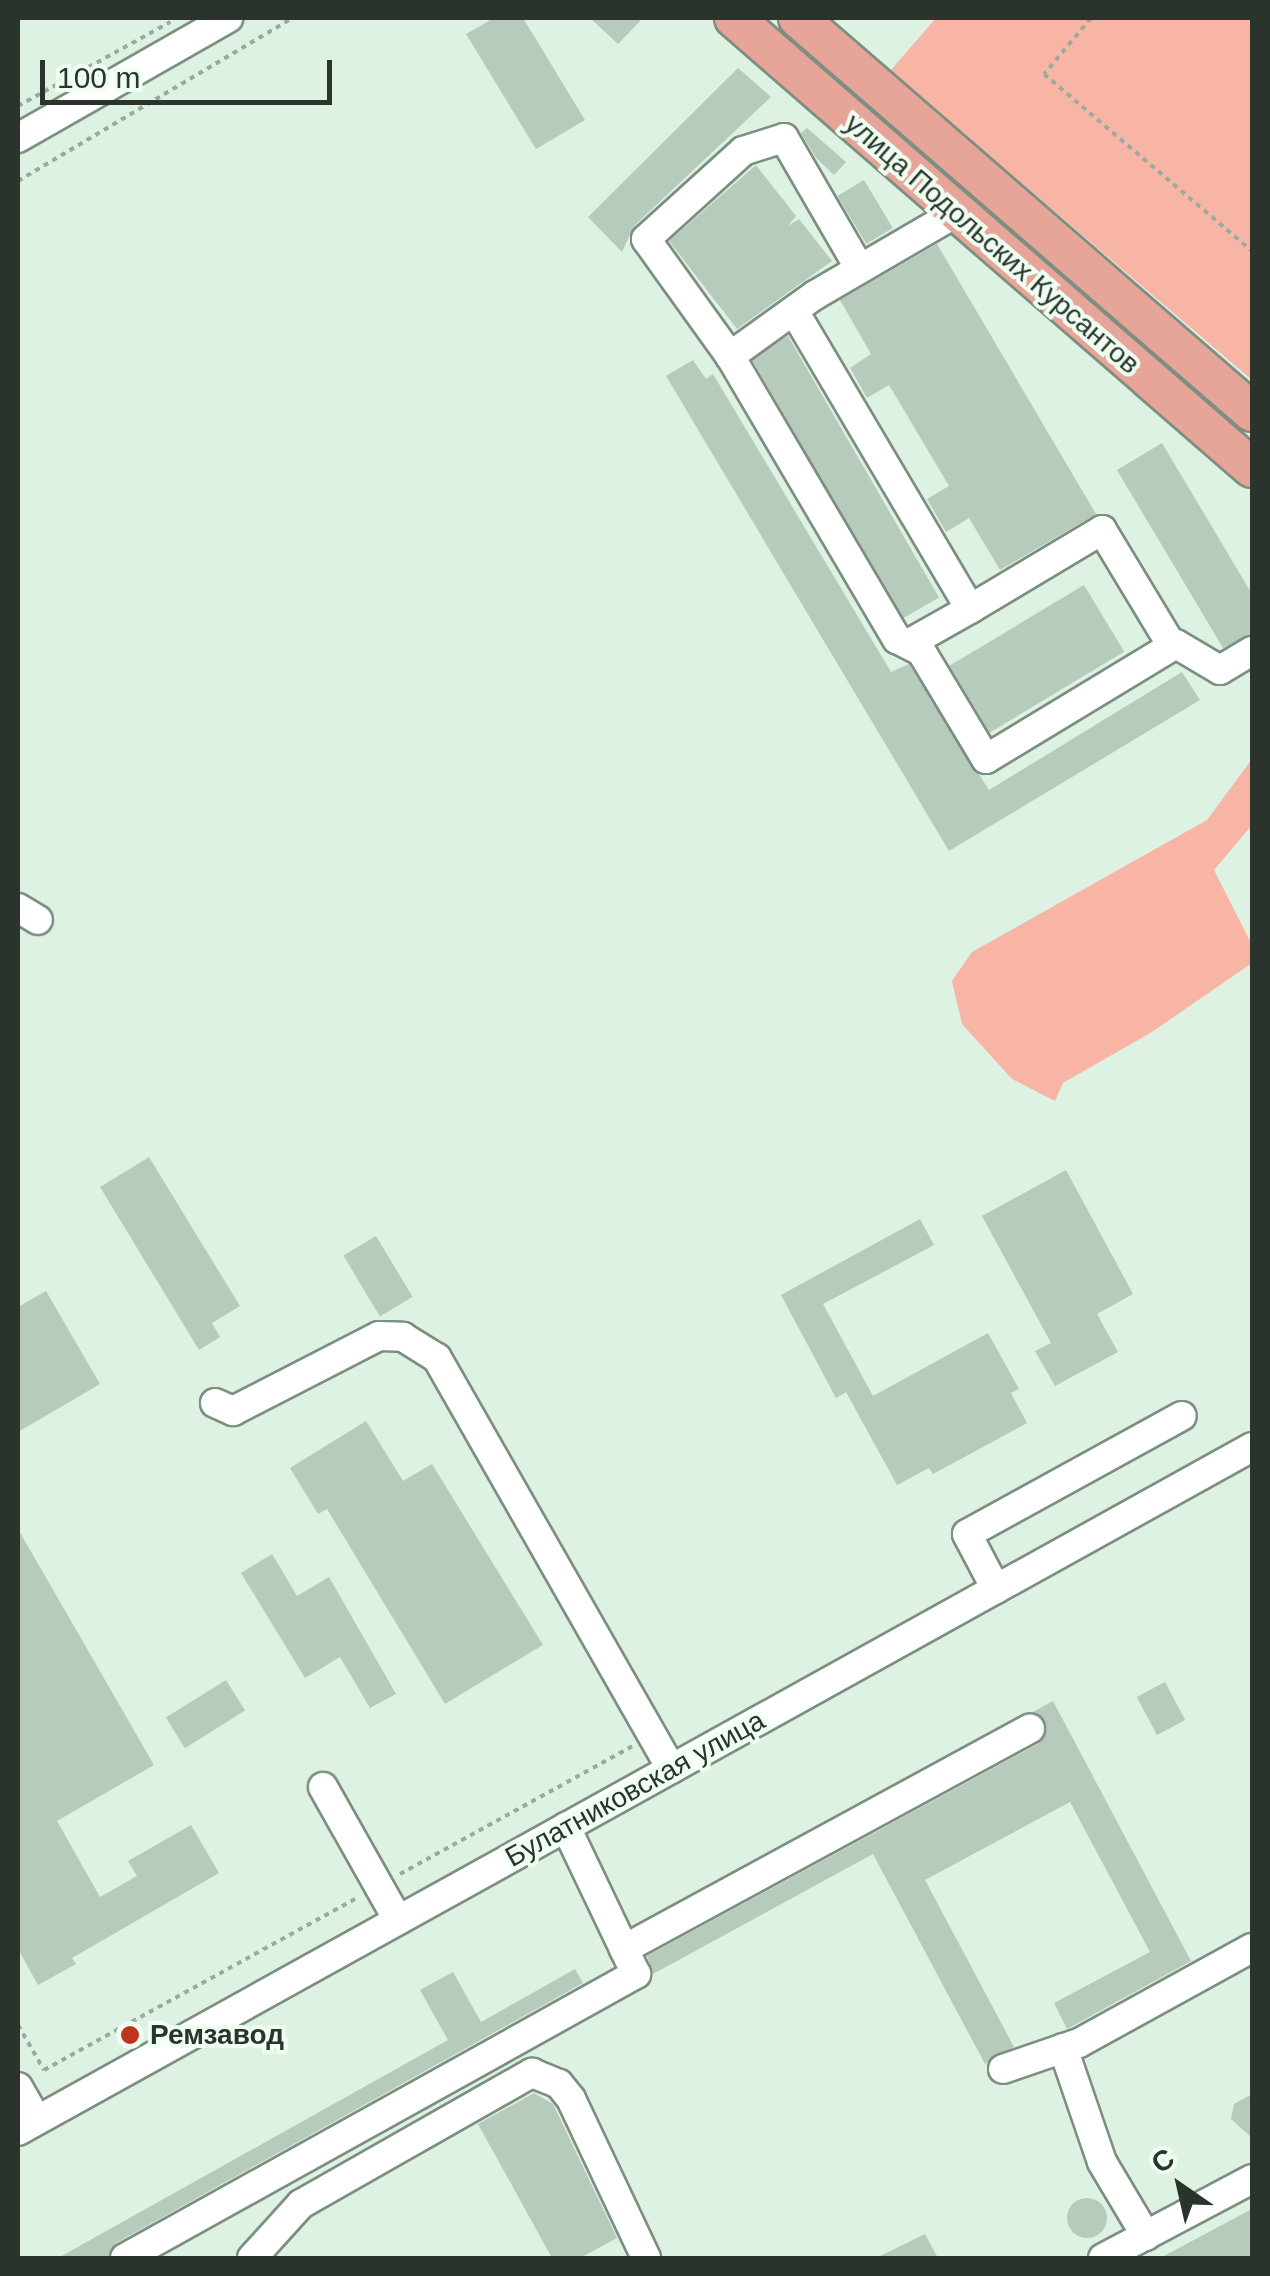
<!DOCTYPE html>
<meta charset="utf-8">
<style>
body{margin:0}
#map{position:relative;width:1270px;height:2276px;overflow:hidden;background:#ddf2e2;font-family:Arial,sans-serif}
div>[style]{position:absolute}
[style*='--x']{left:calc(var(--x)*1px);top:calc(var(--y)*1px);width:calc(var(--w)*1px);rotate:calc(var(--a)*1deg)}
.green>*{inset:0;background:#f8b5a6}
.building>*{inset:0;background:#b6cbbb;transform-origin:0 0}
.round{border-radius:50%}
.path>*{height:4px;margin-top:-2px;transform-origin:0;background:repeating-linear-gradient(90deg,#9aaa9e 0 5px,transparent 0 10px)}
.roads{filter:drop-shadow(2px 0 #7c8f81) drop-shadow(-2px 0 #7c8f81) drop-shadow(0 2px #7c8f81) drop-shadow(0 -2px #7c8f81)}
.minor>*{height:28px;margin:-14px;padding:0 14px;transform-origin:14px;border-radius:14px;background:#fff}
.major>*{height:38px;margin:-19px;padding:0 19px;transform-origin:19px;border-radius:19px;background:#e7a498}
.dots>*{width:28px;height:28px;translate:-50% -50%;box-sizing:border-box;border:5px solid #eefef1;border-radius:50%}
span{translate:-50% -50%;white-space:nowrap;text-align:center;line-height:1.15;-webkit-text-stroke:8px #eefef1;paint-order:stroke}
.street-label{font-size:28px;color:#2b332d}
.poi-label{font-size:28px;color:#2b332d;font-weight:700}
.left{translate:0 -50%;text-align:left}
.frame{position:absolute;inset:0;border:20px solid #2b332d;pointer-events:none}
.north{position:absolute;left:1130px;top:2136px;width:100px;height:100px;-webkit-text-stroke:8px #eefef1;paint-order:stroke;rotate:326deg;font-size:28px;font-weight:700;line-height:40px;text-align:center;color:#2b332d}
.north::after{content:'';display:block;margin:auto;width:35px;height:45px;background:#2b332d;clip-path:polygon(50% 0,100% 100%,50% 72%,0 100%)}
.scale{position:absolute;left:40px;top:60px;width:292px;height:45px;box-sizing:border-box;border:5px solid #2b332d;border-top:0;padding-left:12px;font-size:30px;line-height:35px;white-space:nowrap;color:#2b332d;-webkit-text-stroke:8px #eefef1;paint-order:stroke}
</style>
<div id="map">
<div class="green">
<div style="clip-path:polygon(936px 18px,1252px 18px,1252px 380px,890px 71px)"></div>
<div style="clip-path:polygon(1252px 759px,1252px 825px,1214px 870px,1252px 945px,1252px 963px,1152px 1032px,1063px 1083px,1055px 1101px,1012px 1079px,962px 1024px,952px 981px,972px 952px,1207px 820px)"></div>
</div>
<div class="building">
<div style="clip-path:polygon(494px 18px,523px 18px,585px 120px,536px 149px,466px 34px)"></div>
<div style="clip-path:polygon(590px 18px,643px 18px,618px 44px)"></div>
<div style="clip-path:polygon(738px 68px,771px 97px,634px 226px,622px 252px,588px 217px)"></div>
<div style="clip-path:polygon(807px 128px,846px 162px,834px 175px,816px 158px,801px 133px)"></div>
<div style="clip-path:polygon(756px 165px,796px 216px,788px 226px,799px 219px,832px 261px,737px 329px,669px 241px)"></div>
<div style="left:864px;top:180px;width:56px;height:31px;rotate:59deg"></div>
<div style="clip-path:polygon(937px 244px,1096px 514px,1000px 570px,969px 518px,946px 532px,927px 499px,949px 486px,889px 385px,867px 398px,850px 368px,871px 354px,840px 300px)"></div>
<div style="left:788px;top:336px;width:302px;height:43px;rotate:60deg"></div>
<div style="clip-path:polygon(693px 360px,706px 379px,713px 374px,891px 672px,909px 664px,989px 790px,1182px 672px,1200px 700px,949px 851px,666px 376px)"></div>
<div style="clip-path:polygon(1162px 443px,1252px 594px,1252px 634px,1223px 648px,1117px 470px)"></div>
<div style="left:1084px;top:585px;width:78px;height:157px;rotate:59deg"></div>
<div style="clip-path:polygon(149px 1157px,240px 1306px,212px 1323px,220px 1337px,199px 1350px,100px 1187px)"></div>
<div style="clip-path:polygon(1066px 1170px,1133px 1294px,1097px 1314px,1118px 1352px,1055px 1386px,1035px 1351px,1051px 1343px,982px 1216px)"></div>
<div style="clip-path:polygon(920px 1219px,934px 1245px,823px 1304px,873px 1396px,988px 1333px,1019px 1389px,1011px 1393px,1027px 1423px,933px 1474px,929px 1468px,897px 1485px,846px 1392px,836px 1398px,781px 1295px)"></div>
<div style="left:376px;top:1236px;width:71px;height:38px;rotate:59deg"></div>
<div style="clip-path:polygon(46px 1291px,100px 1384px,18px 1432px,18px 1307px)"></div>
<div style="clip-path:polygon(366px 1421px,403px 1481px,432px 1464px,543px 1645px,445px 1704px,327px 1509px,318px 1514px,290px 1468px)"></div>
<div style="clip-path:polygon(18px 1529px,154px 1765px,57px 1821px,100px 1897px,137px 1876px,128px 1861px,191px 1825px,219px 1873px,72px 1958px,76px 1964px,38px 1985px,18px 1949px)"></div>
<div style="clip-path:polygon(272px 1554px,297px 1596px,329px 1577px,396px 1694px,370px 1708px,340px 1657px,305px 1678px,241px 1573px)"></div>
<div style="left:226px;top:1680px;width:36px;height:71px;rotate:58deg"></div>
<div style="left:1165px;top:1682px;width:43px;height:32px;rotate:62deg"></div>
<div style="clip-path:polygon(1053px 1701px,1191px 1961px,1067px 2029px,1054px 2003px,1150px 1952px,1070px 1802px,925px 1880px,1014px 2047px,985px 2064px,873px 1854px,653px 1974px,647px 1956px,1038px 1744px,1047px 1728px,1033px 1712px)"></div>
<div style="clip-path:polygon(575px 1969px,583px 1983px,116px 2243px,108px 2258px,58px 2258px,448px 2040px,420px 1990px,453px 1972px,481px 2022px)"></div>
<div style="clip-path:polygon(534px 2093px,553px 2104px,617px 2238px,580px 2258px,552px 2258px,478px 2124px)"></div>
<div style="clip-path:polygon(1252px 2094px,1252px 2138px,1231px 2119px,1234px 2104px)"></div>
<div class="round" style="left:1067px;top:2198px;width:40px;height:40px"></div>
<div style="clip-path:polygon(1252px 2209px,1252px 2258px,1160px 2258px)"></div>
<div style="clip-path:polygon(925px 2234px,938px 2258px,876px 2258px)"></div>
</div>
<div class="path">
<div style="--x:1091;--y:18;--w:73;--a:130"></div>
<div style="--x:1044;--y:74;--w:273;--a:40.4"></div>
<div style="--x:18;--y:106;--w:174;--a:-28.9"></div>
<div style="--x:18;--y:181;--w:320;--a:-30.7"></div>
<div style="--x:400;--y:1874;--w:266;--a:-28.8"></div>
<div style="--x:18;--y:2025;--w:52;--a:60"></div>
<div style="--x:44;--y:2070;--w:357;--a:-28.8"></div>
</div>
<div class="roads">
<div class="minor">
<div style="--x:18;--y:138;--w:242;--a:-29.7"></div>
<div style="--x:956;--y:213;--w:163;--a:149.8"></div>
<div style="--x:815;--y:295;--w:105;--a:144.3"></div>
<div style="--x:730;--y:356;--w:329;--a:59.5"></div>
<div style="--x:897;--y:639;--w:27;--a:27"></div>
<div style="--x:921;--y:651;--w:126;--a:59"></div>
<div style="--x:986;--y:759;--w:222;--a:-31.2"></div>
<div style="--x:1176;--y:644;--w:51;--a:30.6"></div>
<div style="--x:1220;--y:670;--w:37;--a:-31"></div>
<div style="--x:794;--y:311;--w:346;--a:59.4"></div>
<div style="--x:970;--y:609;--w:154;--a:-30.9"></div>
<div style="--x:1102;--y:530;--w:135;--a:58.9"></div>
<div style="--x:730;--y:356;--w:144;--a:-125.7"></div>
<div style="--x:646;--y:239;--w:131;--a:-42.2"></div>
<div style="--x:743;--y:151;--w:43;--a:-17.6"></div>
<div style="--x:784;--y:138;--w:151;--a:59.9"></div>
<div style="--x:908;--y:644;--w:71;--a:-29.4"></div>
<div style="--x:18;--y:908;--w:23;--a:31"></div>
<div style="--x:215;--y:1403;--w:20;--a:24"></div>
<div style="--x:233;--y:1411;--w:164;--a:-27.2"></div>
<div style="--x:379;--y:1336;--w:24;--a:2"></div>
<div style="--x:403;--y:1337;--w:40;--a:32"></div>
<div style="--x:437;--y:1358;--w:473;--a:60.3"></div>
<div style="--x:996;--y:1589;--w:62;--a:-117.8"></div>
<div style="--x:967;--y:1534;--w:245;--a:-28.8"></div>
<div style="--x:323;--y:1787;--w:153;--a:60.6"></div>
<div style="--x:624;--y:1949;--w:462;--a:-28.5"></div>
<div style="--x:1063;--y:2048;--w:120;--a:71.1"></div>
<div style="--x:1102;--y:2162;--w:86;--a:59.3"></div>
<div style="--x:1003;--y:2069;--w:80;--a:-18.9"></div>
<div style="--x:1079;--y:2043;--w:197;--a:-28.8"></div>
<div style="--x:18;--y:2087;--w:38;--a:60"></div>
<div style="--x:18;--y:2131;--w:1411;--a:-29"></div>
<div style="--x:125;--y:2258;--w:585;--a:-29.06"></div>
<div style="--x:636;--y:1974;--w:163;--a:-115.5"></div>
<div style="--x:252;--y:2258;--w:73;--a:-47.8"></div>
<div style="--x:301;--y:2204;--w:266;--a:-29.6"></div>
<div style="--x:532;--y:2073;--w:29;--a:22"></div>
<div style="--x:559;--y:2084;--w:19;--a:51"></div>
<div style="--x:571;--y:2099;--w:176;--a:64.7"></div>
<div style="--x:1103;--y:2258;--w:169;--a:-27.9"></div>
</div>
<div class="major">
<div style="--x:734;--y:18;--w:686;--a:40.98"></div>
<div style="--x:798;--y:18;--w:601;--a:40.95"></div>
</div>
</div>
<div class="dots">
<div style="left:130px;top:2035px;background:#c0341d"></div>
</div>
<div class="street-label">
<span style="left:992px;top:244px;rotate:41deg">улица Подольских Курсантов</span>
<span style="left:635px;top:1789px;rotate:-29deg">Булатниковская улица</span>
</div>
<div class="poi-label">
<span class="left" style="left:150px;top:2035px">Ремзавод</span>
</div>
<div class="frame"></div>
<div class="north">С</div>
<div class="scale">100 m</div>
</div>
